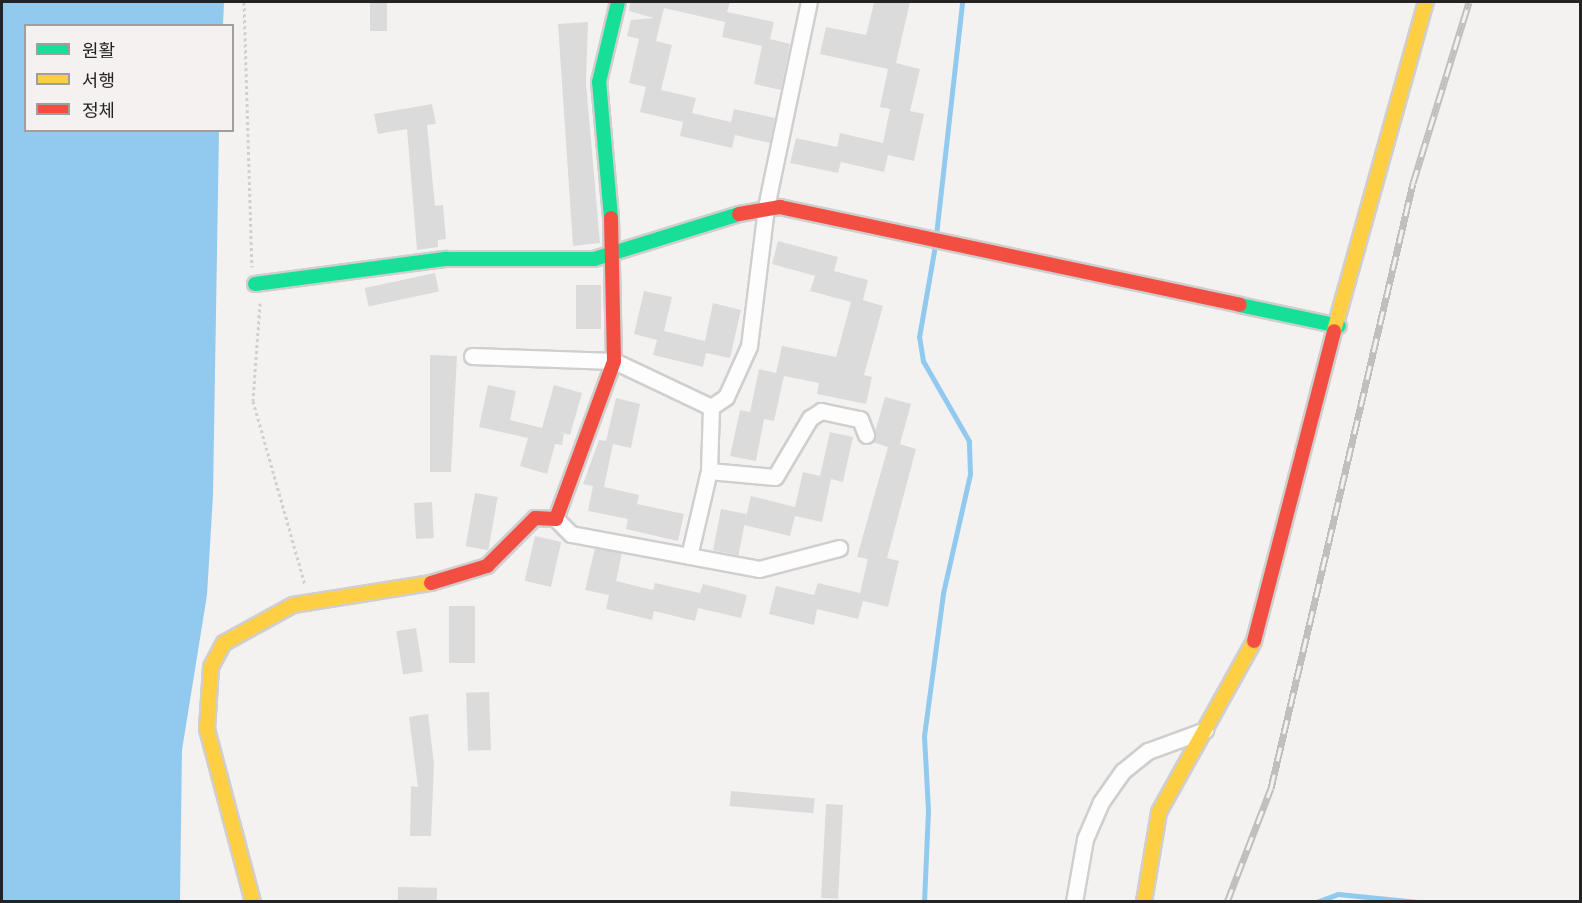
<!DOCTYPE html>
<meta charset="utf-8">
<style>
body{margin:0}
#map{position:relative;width:1582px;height:903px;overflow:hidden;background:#f4f2f1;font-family:Barlow,"Noto Sans KR",sans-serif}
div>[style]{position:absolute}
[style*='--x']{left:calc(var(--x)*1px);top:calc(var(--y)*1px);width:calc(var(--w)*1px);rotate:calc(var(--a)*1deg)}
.water>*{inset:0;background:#91caee}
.stream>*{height:5px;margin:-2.5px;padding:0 2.5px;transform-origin:2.5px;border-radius:2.5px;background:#91caee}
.building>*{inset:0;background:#dcdbdb;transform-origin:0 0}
.path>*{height:3px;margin-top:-1.5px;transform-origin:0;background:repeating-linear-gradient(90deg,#d1d0d0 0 3px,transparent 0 6px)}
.roads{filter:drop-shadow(2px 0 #d0cece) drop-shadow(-2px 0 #d0cece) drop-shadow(0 2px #d0cece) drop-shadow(0 -2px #d0cece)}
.street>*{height:15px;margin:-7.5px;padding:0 7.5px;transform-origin:7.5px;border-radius:7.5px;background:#fdfdfd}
.fast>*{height:14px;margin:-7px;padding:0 7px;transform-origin:7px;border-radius:7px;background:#16e098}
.slow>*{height:14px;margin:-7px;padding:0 7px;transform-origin:7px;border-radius:7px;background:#ffcf43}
.jam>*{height:14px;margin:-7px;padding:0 7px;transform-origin:7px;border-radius:7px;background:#f24e42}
.rail>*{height:7px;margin-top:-3.5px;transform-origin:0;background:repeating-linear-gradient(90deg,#f5f1f0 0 14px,#bfbfbf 0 28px);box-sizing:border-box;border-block:2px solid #bfbfbf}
span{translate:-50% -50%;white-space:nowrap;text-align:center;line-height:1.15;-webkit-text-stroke:5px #f5f1f0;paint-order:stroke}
.frame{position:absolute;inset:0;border:3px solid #242323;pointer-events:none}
.legend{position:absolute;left:24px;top:24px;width:210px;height:108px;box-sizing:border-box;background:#f5f1f0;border:2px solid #a19f9e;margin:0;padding:8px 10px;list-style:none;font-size:18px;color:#242323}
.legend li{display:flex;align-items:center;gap:12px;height:30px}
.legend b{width:30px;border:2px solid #a19f9e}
</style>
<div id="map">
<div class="water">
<div style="clip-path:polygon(2px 2px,224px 2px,223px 25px,26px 26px,26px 130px,219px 131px,213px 495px,207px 595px,182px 750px,180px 901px,2px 901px)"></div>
</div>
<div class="stream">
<div style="--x:936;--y:235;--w:234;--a:-83.6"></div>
<div style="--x:924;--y:902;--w:92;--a:-87.5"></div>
<div style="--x:928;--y:810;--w:74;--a:-93.1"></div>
<div style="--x:924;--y:736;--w:144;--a:-82.4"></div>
<div style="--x:943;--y:593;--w:122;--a:-77.2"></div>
<div style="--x:970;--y:474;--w:33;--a:-92"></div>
<div style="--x:969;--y:441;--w:92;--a:-119.9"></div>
<div style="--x:923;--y:361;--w:24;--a:-99"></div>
<div style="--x:919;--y:337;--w:93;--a:-80.1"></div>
<div style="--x:1316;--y:902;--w:23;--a:-20"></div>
<div style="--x:1338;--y:894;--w:80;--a:5.7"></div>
</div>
<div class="building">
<div style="left:370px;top:2px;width:17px;height:29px"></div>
<div style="clip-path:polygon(630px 2px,730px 2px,727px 12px,774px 22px,770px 39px,790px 44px,781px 90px,754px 84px,762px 46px,722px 37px,725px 22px,664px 8px,656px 41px,672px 45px,661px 90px,696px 98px,692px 113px,731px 122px,734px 109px,775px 118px,770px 143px,735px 135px,732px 148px,680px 136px,683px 122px,640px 112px,646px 87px,629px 83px,639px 39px,627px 36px,631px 20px,654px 18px,629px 11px)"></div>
<div style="clip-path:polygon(884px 2px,910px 2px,896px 63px,920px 69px,910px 111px,924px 114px,914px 161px,888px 155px,884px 172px,841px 162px,838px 173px,790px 163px,796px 138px,837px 147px,840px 133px,883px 143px,890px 109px,880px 107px,888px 69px,820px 54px,826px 27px,866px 35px,874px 3px)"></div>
<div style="clip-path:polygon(588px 22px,586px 83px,600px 243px,573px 246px,558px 24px)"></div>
<div style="clip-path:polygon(432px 104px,436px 124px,427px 125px,435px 206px,443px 205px,446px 239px,438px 240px,438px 247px,417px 250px,407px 129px,378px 134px,374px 114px)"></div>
<div style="clip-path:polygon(778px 241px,838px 257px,834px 271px,868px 280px,863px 300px,883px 306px,864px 375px,872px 377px,866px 404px,817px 394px,819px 383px,784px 376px,774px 421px,764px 419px,756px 461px,730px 456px,740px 410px,750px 412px,759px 369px,776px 373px,782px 346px,836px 357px,851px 302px,810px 291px,815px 276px,772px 264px)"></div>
<div style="left:435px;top:273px;width:19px;height:72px;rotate:78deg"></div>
<div style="left:601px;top:285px;width:44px;height:25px;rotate:90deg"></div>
<div style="clip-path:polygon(644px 291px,672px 297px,664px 331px,705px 341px,713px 303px,741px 310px,730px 358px,706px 353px,703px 367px,653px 355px,657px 340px,634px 334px)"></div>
<div style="clip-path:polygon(430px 355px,457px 356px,451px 472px,430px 472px)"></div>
<div style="clip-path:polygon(488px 385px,516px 391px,510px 420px,542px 428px,554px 385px,582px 393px,570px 435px,559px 432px,564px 434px,562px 445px,555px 444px,547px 474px,520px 466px,528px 438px,479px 427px)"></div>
<div style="clip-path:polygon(885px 397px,911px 404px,900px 444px,916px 449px,887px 558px,899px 561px,888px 607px,863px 601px,858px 619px,817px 609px,814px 625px,769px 614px,776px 586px,814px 595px,818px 583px,860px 593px,868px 559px,857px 557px,888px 447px,872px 442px)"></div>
<div style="clip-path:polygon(616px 398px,640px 404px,631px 448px,613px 444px,604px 487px,639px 495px,637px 504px,684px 514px,678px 541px,626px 529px,628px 519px,588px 511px,593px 486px,583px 484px,599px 440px,606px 441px)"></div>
<div style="clip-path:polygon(830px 432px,853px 437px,843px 482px,831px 479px,822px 522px,795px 516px,790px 536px,744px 525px,751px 496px,795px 507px,803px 472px,820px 476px)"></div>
<div style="left:475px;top:493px;width:23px;height:54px;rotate:10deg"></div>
<div style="left:432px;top:502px;width:36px;height:18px;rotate:87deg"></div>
<div style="left:721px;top:509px;width:26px;height:42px;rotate:11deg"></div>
<div style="left:535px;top:536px;width:27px;height:46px;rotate:13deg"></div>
<div style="clip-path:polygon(595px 548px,622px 553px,616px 581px,653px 590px,655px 583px,700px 593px,703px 584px,747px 595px,741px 618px,698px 608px,695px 621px,654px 611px,652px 620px,606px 609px,609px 595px,585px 590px)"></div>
<div style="left:449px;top:606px;width:26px;height:57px"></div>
<div style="left:416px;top:628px;width:44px;height:20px;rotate:81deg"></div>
<div style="left:489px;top:692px;width:58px;height:23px;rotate:88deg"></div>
<div style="clip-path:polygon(428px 714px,434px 764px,431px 836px,410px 836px,411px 786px,418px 787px,409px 717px)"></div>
<div style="left:731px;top:791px;width:84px;height:15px;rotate:5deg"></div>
<div style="left:826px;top:804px;width:17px;height:94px;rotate:3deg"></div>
<div style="left:398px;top:887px;width:39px;height:15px;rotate:1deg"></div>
</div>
<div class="path">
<div style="--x:244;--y:2;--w:265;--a:88.3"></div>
<div style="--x:260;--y:303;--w:98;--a:94.1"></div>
<div style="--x:253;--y:401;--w:191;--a:74.2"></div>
</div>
<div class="roads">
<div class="street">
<div style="--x:472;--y:356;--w:142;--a:2"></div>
<div style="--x:614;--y:361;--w:107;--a:25.4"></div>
<div style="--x:711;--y:407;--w:18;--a:-34"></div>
<div style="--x:726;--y:397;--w:56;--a:-65.7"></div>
<div style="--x:749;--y:346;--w:140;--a:-83"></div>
<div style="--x:766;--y:207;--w:209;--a:-78.2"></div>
<div style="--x:709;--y:471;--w:66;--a:5.2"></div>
<div style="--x:775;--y:477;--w:69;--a:-59.3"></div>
<div style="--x:810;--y:418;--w:13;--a:-32"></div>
<div style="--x:821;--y:411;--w:40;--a:12"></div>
<div style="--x:860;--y:419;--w:17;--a:69"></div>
<div style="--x:556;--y:519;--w:21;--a:45"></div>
<div style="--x:571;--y:534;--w:191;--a:10.5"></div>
<div style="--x:759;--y:569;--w:83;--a:-14.7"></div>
<div style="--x:689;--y:556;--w:87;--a:-76.8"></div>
<div style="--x:709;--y:471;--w:64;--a:-88.2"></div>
<div style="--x:1074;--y:902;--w:64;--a:-80.1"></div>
<div style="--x:1085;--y:839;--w:40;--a:-66.6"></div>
<div style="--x:1101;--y:802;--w:38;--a:-55"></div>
<div style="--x:1123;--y:771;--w:32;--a:-39"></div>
<div style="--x:1148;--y:751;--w:61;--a:-20.2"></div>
</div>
<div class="fast">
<div style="--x:611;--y:218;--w:137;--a:-95"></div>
<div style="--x:599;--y:82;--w:82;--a:-76.6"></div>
<div style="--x:255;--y:284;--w:193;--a:-7.5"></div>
<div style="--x:446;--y:259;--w:148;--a:0"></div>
<div style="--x:594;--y:259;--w:152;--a:-17.2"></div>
<div style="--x:1240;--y:305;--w:101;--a:12"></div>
</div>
<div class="slow">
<div style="--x:1334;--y:331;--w:342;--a:-74.4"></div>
<div style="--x:253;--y:902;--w:179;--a:-104.9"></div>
<div style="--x:207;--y:729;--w:62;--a:-86.3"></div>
<div style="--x:211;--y:667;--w:27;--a:-62"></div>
<div style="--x:224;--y:643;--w:79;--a:-28.8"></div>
<div style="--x:293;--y:605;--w:140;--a:-9.1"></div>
<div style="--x:1144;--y:902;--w:91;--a:-80.5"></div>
<div style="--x:1159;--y:812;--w:196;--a:-60.9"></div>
</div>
<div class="jam">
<div style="--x:739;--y:214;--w:42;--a:-9.7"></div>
<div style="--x:780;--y:207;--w:470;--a:12"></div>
<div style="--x:431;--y:583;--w:59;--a:-16.9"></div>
<div style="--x:487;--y:566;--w:68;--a:-45"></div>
<div style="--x:535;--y:518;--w:21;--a:3"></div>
<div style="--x:556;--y:519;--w:168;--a:-69.8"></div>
<div style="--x:614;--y:361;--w:143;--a:-91.2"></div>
<div style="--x:1254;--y:641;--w:320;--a:-75.5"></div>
</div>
</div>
<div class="rail">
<div style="--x:1227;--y:902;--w:122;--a:-68.9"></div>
<div style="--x:1271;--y:788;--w:621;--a:-76.79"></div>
<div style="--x:1413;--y:183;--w:189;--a:-72.8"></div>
</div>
<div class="frame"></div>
<ul class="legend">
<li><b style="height:8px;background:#16e098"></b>원활</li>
<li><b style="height:8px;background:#ffcf43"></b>서행</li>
<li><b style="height:8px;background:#f24e42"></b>정체</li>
</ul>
</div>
